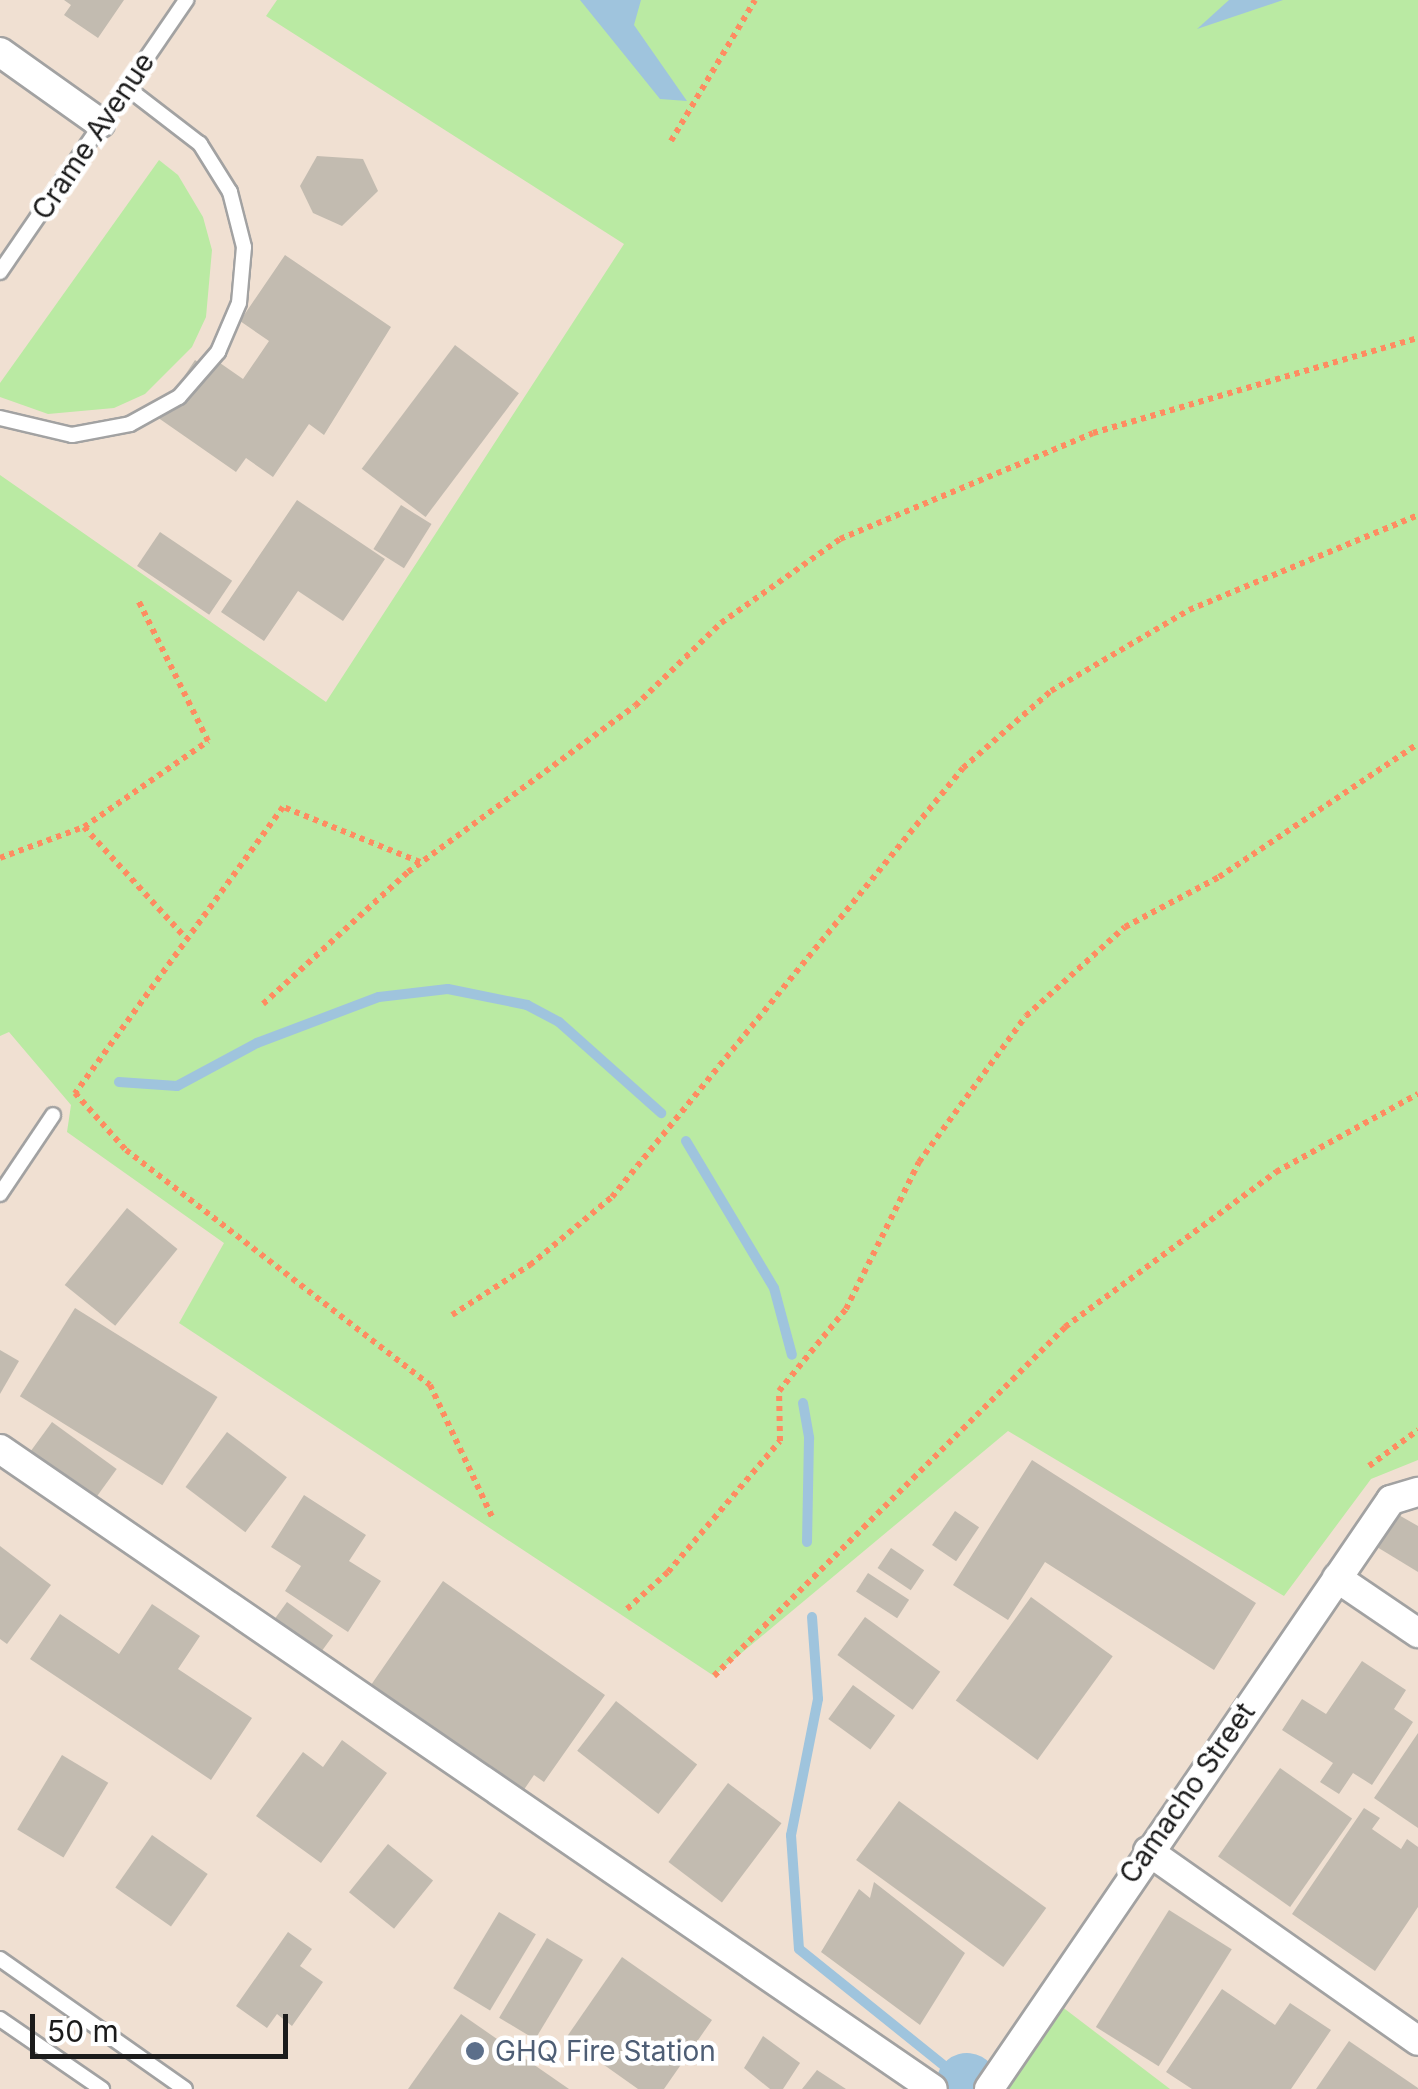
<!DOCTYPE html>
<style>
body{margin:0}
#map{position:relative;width:1418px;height:2089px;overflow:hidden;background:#edebe0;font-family:Inter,sans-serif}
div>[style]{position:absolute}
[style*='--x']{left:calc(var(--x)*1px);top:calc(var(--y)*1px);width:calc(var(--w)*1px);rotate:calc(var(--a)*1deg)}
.military>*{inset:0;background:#f0e0d2;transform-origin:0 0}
.grass>*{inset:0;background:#baeaa3}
.water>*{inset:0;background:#9fc4dd}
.stream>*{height:10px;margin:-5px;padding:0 5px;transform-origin:5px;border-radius:5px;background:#9fc4dd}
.river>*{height:62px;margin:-31px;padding:0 31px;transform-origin:31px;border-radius:31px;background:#9fc4dd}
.building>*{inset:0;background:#c2bbb0;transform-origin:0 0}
.path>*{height:6px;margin-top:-3px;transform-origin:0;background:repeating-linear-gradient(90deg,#fe8c61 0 5px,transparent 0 10px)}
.roads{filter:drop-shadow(2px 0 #a2a2a2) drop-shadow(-2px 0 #a2a2a2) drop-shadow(0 2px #a2a2a2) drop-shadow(0 -2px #a2a2a2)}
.lane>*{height:14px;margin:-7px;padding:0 7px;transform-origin:7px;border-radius:7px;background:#fff}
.street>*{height:28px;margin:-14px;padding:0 14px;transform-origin:14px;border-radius:14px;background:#fff}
.dots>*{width:28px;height:28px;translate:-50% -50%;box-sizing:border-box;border:5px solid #fff;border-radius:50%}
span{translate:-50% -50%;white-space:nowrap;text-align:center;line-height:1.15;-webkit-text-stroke:9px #fff;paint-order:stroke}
.street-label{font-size:28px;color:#1b1b1b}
.service-label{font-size:28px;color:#4e5e75}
.left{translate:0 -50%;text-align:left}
.scale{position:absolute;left:30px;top:2014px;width:258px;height:45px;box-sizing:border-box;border:5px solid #1b1b1b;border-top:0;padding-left:12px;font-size:30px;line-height:35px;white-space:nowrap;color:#1b1b1b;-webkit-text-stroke:8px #fff;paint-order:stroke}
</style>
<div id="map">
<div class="military">
<div style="left:0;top:0;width:1418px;height:2089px"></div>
</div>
<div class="grass">
<div style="clip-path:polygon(277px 0,1418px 0,1418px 1460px,1371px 1479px,1284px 1596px,1008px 1431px,714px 1676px,179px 1323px,224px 1243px,67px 1132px,71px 1105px,9px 1032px,0 1036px,0 475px,326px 702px,624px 244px,266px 16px)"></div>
<div style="clip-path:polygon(159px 160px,178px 175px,203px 217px,212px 250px,206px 317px,192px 347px,145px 394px,114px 408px,48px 414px,0 397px,0 383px)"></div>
<div style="clip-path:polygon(1061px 2006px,1170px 2089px,1006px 2089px)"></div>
</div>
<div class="water">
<div style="clip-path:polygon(580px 0,641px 0,634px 25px,687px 101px,660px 99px)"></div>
<div style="clip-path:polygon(1229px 0,1283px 0,1197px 29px)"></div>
</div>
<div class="stream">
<div style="--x:119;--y:1082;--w:58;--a:3.9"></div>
<div style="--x:177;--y:1086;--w:91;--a:-28.3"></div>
<div style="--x:257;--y:1043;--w:130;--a:-20.7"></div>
<div style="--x:379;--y:997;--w:69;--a:-6.6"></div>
<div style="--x:448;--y:989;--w:81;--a:11.4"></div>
<div style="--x:527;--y:1005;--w:36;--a:28"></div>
<div style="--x:559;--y:1022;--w:137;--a:41.7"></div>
<div style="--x:686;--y:1141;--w:171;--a:59.1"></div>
<div style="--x:774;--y:1288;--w:69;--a:75"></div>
<div style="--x:803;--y:1403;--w:36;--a:80"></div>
<div style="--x:809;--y:1438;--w:104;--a:91.1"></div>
<div style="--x:812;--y:1617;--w:82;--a:85.8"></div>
<div style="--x:818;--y:1699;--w:139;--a:101.2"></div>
<div style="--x:791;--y:1835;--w:114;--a:86"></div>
<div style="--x:799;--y:1949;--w:216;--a:38.8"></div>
</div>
<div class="river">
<div style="--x:967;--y:2084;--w:6;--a:51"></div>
</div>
<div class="building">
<div style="clip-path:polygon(64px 0,124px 0,98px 38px,64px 15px,71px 5px)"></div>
<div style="clip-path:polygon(317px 156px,363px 159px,378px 191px,342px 226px,313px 213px,300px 186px)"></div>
<div style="clip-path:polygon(285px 255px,391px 327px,324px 435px,309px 424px,273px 477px,246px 458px,236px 472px,157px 417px,195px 360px,213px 372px,220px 363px,243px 379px,269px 341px,240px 321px)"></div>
<div style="left:455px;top:345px;width:80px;height:155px;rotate:37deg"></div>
<div style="clip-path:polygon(297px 500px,385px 559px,343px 621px,298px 591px,264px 641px,221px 612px)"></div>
<div style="left:401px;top:505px;width:36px;height:52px;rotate:32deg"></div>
<div style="left:160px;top:532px;width:87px;height:41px;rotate:34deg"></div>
<div style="left:127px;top:1208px;width:65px;height:99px;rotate:39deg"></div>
<div style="left:75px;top:1308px;width:168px;height:104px;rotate:32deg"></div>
<div style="clip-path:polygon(0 1350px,19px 1361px,0 1394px)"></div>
<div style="left:52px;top:1422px;width:80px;height:36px;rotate:36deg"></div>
<div style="left:227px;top:1432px;width:75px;height:69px;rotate:37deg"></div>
<div style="clip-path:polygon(1032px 1460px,1256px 1603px,1214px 1670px,1045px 1562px,1008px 1620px,953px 1585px)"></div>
<div style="clip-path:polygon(304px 1495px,366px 1535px,349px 1561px,381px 1581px,348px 1632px,285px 1591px,301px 1566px,271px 1547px)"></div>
<div style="left:955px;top:1511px;width:29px;height:41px;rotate:34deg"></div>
<div style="clip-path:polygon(1397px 1514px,1418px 1526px,1418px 1572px,1377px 1547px)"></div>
<div style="clip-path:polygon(0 1546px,51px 1585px,7px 1644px,0 1639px)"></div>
<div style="left:891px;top:1548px;width:40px;height:24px;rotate:34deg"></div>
<div style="left:868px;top:1573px;width:49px;height:22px;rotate:33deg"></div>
<div style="clip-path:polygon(443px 1581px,605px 1695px,544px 1782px,534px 1775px,523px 1791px,371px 1685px)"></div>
<div style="left:1031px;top:1597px;width:101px;height:128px;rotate:36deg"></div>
<div style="left:287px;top:1602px;width:57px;height:26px;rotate:36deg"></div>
<div style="clip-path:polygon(152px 1604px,200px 1636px,178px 1669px,252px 1718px,211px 1780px,30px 1659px,60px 1614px,119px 1654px)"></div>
<div style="left:865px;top:1617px;width:93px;height:47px;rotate:36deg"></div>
<div style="clip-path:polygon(1362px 1661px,1406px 1690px,1394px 1709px,1413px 1722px,1372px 1785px,1353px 1773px,1339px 1794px,1320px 1782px,1333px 1763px,1282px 1730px,1302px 1699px,1326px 1714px)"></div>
<div style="left:853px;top:1685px;width:52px;height:42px;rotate:36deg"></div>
<div style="left:616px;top:1701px;width:103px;height:63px;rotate:38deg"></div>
<div style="clip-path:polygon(1418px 1733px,1418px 1828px,1374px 1798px)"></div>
<div style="clip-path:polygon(342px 1740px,387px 1773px,321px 1863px,256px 1816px,303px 1752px,323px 1767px)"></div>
<div style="left:62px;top:1755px;width:54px;height:87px;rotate:31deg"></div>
<div style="left:1280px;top:1768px;width:88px;height:108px;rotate:35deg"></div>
<div style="left:728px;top:1783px;width:67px;height:99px;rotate:37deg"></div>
<div style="left:899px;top:1801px;width:182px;height:73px;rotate:36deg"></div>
<div style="clip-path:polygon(1364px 1808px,1380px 1818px,1372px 1829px,1401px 1849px,1407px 1839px,1418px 1847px,1418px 1907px,1375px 1971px,1292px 1914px)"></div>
<div style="left:152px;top:1835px;width:68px;height:64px;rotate:35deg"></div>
<div style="left:388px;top:1844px;width:58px;height:62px;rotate:39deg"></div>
<div style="clip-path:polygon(874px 1882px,965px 1953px,920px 2025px,821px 1952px,859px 1889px,870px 1898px)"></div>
<div style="left:1169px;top:1910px;width:74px;height:138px;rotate:32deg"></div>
<div style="left:499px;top:1912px;width:43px;height:89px;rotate:31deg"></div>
<div style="clip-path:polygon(288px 1932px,312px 1949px,300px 1966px,323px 1982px,292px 2026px,277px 2014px,267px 2028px,236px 2006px)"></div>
<div style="left:547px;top:1938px;width:42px;height:93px;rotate:31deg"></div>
<div style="clip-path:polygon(622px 1957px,712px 2020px,664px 2089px,638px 2089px,566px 2038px)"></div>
<div style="clip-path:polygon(1222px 1989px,1275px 2025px,1290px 2003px,1331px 2030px,1291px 2089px,1192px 2089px,1166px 2072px)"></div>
<div style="clip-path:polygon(461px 2014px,569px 2089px,408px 2089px)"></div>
<div style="clip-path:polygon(763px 2036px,800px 2063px,783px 2089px,770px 2089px,744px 2068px)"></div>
<div style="clip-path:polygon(1349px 2041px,1418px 2088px,1418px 2089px,1316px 2089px)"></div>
<div style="clip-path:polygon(817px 2070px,846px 2089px,802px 2089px)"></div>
</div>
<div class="path">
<div style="--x:671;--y:141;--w:164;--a:-59.2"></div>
<div style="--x:84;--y:827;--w:148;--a:47.5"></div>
<div style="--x:0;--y:858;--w:90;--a:-20.3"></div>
<div style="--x:84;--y:827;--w:151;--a:-34.7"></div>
<div style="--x:208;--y:741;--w:157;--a:-116.4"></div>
<div style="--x:420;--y:862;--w:148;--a:-158.1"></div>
<div style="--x:283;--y:807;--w:354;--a:126"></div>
<div style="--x:75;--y:1093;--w:76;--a:48.2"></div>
<div style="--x:126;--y:1150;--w:384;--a:37.7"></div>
<div style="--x:430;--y:1385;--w:146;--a:64.8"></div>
<div style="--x:263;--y:1004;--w:196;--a:-42.3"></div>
<div style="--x:408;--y:872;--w:281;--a:-36.2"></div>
<div style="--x:635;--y:706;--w:120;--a:-44"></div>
<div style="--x:721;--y:623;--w:146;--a:-35.2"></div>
<div style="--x:840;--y:539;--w:274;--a:-22.7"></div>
<div style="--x:1093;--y:433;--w:339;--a:-16.3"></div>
<div style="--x:452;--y:1315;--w:93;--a:-32.7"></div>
<div style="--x:530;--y:1265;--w:107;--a:-39.7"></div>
<div style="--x:612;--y:1197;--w:554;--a:-50.71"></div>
<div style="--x:963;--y:768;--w:117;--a:-41.2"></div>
<div style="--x:1051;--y:691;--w:160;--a:-30.4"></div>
<div style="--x:1189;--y:610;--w:248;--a:-22.5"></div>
<div style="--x:1369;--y:1466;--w:61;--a:-36.3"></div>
<div style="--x:627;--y:1609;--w:55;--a:-42.1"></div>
<div style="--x:668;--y:1572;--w:172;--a:-49.5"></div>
<div style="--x:780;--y:1441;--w:50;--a:-91.1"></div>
<div style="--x:779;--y:1391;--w:106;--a:-50.7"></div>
<div style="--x:846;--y:1309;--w:164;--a:-63.6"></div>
<div style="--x:919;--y:1162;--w:181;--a:-53.8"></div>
<div style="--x:1026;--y:1016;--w:133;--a:-42"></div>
<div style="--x:1125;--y:927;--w:106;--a:-28"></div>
<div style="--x:1219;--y:877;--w:239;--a:-33.8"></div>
<div style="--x:714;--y:1676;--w:495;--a:-44.8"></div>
<div style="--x:1065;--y:1327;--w:262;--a:-36.3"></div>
<div style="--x:1276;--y:1172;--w:162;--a:-28.8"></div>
</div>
<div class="roads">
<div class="lane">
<div style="--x:0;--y:272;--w:330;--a:-55.6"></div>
<div style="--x:0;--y:418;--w:74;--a:13.3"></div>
<div style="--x:72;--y:435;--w:59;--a:-10.7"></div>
<div style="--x:130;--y:424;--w:56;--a:-28.9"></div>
<div style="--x:179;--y:397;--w:60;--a:-49.1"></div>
<div style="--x:218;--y:352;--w:53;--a:-66.8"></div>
<div style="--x:239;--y:303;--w:56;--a:-84.9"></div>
<div style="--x:244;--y:247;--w:57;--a:-104.3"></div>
<div style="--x:230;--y:192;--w:57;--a:-122"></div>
<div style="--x:200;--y:144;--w:93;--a:-142.4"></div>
<div style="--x:0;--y:1194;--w:95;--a:-56.1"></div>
<div style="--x:0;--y:1959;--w:226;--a:35.1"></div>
<div style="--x:0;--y:2019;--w:124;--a:34.5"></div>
</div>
<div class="street">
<div style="--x:0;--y:52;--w:123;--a:35.4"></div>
<div style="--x:0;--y:1449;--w:1131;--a:34.45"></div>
<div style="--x:1337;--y:1578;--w:98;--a:34.2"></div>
<div style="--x:1148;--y:1851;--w:330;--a:35.1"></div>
<div style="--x:989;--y:2089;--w:713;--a:-55.69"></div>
<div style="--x:1391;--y:1500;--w:28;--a:-17"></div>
</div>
</div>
<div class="dots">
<div style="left:475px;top:2051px;background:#5c6f8a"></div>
</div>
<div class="street-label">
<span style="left:93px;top:136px;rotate:-56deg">Crame Avenue</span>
<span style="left:1187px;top:1793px;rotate:-55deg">Camacho Street</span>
</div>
<div class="service-label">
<span class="left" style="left:495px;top:2051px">GHQ Fire Station</span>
</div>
<div class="scale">50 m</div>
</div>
